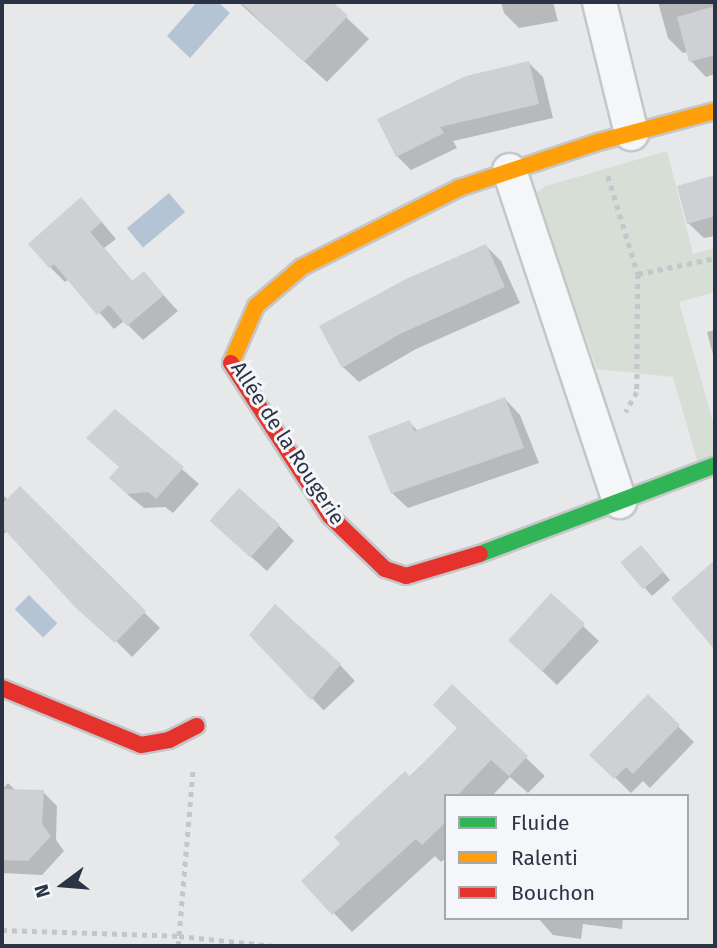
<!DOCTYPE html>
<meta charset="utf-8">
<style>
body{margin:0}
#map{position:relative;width:717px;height:948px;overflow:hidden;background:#e6e8ea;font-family:"Fira Sans",sans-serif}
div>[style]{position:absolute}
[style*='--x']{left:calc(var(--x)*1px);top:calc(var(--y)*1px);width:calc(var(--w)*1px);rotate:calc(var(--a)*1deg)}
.green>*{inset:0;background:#d6ded6}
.water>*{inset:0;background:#b4c4d5;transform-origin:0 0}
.shadow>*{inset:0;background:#0003;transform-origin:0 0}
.building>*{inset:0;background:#ced0d3;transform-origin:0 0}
.path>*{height:4.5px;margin-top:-2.25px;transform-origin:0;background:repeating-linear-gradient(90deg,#c5c6ca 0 5px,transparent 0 10px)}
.roads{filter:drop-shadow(2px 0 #c4c6c8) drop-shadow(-2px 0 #c4c6c8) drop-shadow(0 2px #c4c6c8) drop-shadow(0 -2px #c4c6c8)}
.street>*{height:33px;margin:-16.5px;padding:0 16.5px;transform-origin:16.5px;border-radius:16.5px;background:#f5f6f7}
.fast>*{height:16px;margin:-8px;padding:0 8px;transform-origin:8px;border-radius:8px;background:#30b455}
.slow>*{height:16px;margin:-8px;padding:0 8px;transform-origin:8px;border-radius:8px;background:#ff9f0a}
.jam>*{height:16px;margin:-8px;padding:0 8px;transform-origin:8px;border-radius:8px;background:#e5322d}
span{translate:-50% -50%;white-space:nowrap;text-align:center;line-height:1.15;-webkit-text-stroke:6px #f4f6f9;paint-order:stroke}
.street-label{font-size:21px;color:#2b3445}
.frame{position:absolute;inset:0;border:4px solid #2b3445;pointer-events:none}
.legend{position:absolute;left:444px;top:794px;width:245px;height:126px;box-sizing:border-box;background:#f4f6f9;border:2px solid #a4a8b1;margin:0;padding:9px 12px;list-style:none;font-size:21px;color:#2b3445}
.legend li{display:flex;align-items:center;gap:14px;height:35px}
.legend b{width:35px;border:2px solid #a4a8b1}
.north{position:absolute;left:28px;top:850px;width:70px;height:70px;-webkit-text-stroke:5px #f4f6f9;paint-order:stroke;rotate:254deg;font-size:19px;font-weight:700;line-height:28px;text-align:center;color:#2b3445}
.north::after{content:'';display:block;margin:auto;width:24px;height:32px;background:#2b3445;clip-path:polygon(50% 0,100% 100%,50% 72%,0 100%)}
</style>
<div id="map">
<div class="green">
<div style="clip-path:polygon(667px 151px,693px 254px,715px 248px,715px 292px,679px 302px,715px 428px,715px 459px,699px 467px,673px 377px,597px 369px,535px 194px,546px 186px)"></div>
</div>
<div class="water">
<div style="clip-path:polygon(197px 2px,218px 2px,230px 13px,190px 58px,167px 36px)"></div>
<div style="left:169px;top:193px;width:25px;height:55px;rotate:50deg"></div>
<div style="left:29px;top:595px;width:40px;height:20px;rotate:45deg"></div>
</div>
<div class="shadow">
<div style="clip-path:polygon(238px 2px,330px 2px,369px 39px,327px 82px)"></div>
<div style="clip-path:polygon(501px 2px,553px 2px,558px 21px,519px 28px,504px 13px)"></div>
<div style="clip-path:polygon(658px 2px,715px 2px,715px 74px,706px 77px,691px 61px,688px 52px,683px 53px,668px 38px)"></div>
<div style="clip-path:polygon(529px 63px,543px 77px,553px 118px,453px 141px,457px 148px,411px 170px,397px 156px)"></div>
<div style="clip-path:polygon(715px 176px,715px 236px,704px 238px,688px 223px,679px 187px)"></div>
<div style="clip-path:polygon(96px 215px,116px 239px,104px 248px,133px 282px,144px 274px,178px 311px,143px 340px,124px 321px,114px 329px,69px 279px,65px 282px,50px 267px)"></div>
<div style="clip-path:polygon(486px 246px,501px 261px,520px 303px,416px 349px,359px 382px,343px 367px)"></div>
<div style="clip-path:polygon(715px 330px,715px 362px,707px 332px)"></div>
<div style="clip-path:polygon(505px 399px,520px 415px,539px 463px,408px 508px,392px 493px,409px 422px,418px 431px)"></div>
<div style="clip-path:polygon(115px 411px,199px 484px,173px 513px,165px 507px,144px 508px,127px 494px)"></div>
<div style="clip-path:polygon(20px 489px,160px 628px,132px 657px,7px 531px,2px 536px,2px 494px,8px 500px)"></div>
<div style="clip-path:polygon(279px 526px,294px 541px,267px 571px,228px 536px)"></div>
<div style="clip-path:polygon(649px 555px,670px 580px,652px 596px,645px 588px)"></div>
<div style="clip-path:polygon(583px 626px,599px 641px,557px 685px,525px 655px)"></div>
<div style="left:340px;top:665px;width:22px;height:43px;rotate:47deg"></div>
<div style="clip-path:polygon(452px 687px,545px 776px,528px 793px,510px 777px,492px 796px,446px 796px,446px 858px,441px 862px,435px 856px,352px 932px,303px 881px,459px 728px)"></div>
<div style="clip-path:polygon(648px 697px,694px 742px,650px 788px,643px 781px,631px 793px,592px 755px)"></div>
<div style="clip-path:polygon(8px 783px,16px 791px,43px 792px,57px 806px,56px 840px,64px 851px,42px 875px,2px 873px,2px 790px)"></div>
<div style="clip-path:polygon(538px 918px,623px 918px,622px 929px,583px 924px,581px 939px,553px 935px)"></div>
</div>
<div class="building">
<div style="clip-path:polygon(240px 2px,333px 2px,348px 16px,304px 62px)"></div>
<div style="clip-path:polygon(715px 6px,715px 55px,689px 62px,677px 17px)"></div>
<div style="clip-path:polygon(529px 61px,539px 104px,440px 127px,444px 133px,396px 157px,377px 119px,466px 76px)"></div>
<div style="clip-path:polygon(715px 175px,715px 216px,687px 224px,677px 186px)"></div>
<div style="clip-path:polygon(81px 197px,102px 222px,90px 232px,132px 281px,144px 271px,164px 295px,127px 326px,109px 305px,97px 315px,54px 264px,49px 268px,28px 244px)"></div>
<div style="clip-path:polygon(486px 244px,505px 287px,400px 334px,342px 368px,319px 326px,406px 279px)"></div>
<div style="clip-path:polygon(505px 397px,524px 448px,391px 494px,368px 436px,410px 420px,414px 431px)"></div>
<div style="clip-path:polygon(115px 409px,184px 467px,156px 499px,148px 492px,127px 494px,109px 478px,119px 467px,86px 438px)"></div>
<div style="clip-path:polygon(20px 486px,146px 611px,115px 643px,75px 607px,2px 527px,2px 504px)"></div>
<div style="left:239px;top:488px;width:55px;height:44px;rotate:42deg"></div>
<div style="left:641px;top:545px;width:35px;height:27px;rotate:50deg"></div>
<div style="clip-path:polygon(715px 560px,715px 650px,671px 598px)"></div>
<div style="left:551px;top:593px;width:46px;height:64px;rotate:42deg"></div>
<div style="clip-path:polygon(275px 604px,341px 664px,311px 700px,249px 635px)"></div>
<div style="clip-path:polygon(452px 684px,528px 756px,509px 776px,491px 760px,457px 796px,446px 796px,446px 822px,422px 845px,416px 839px,332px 915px,301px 881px,340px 844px,334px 837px,405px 771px,410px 777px,457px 728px,433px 705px)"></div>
<div style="clip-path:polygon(648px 694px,680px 725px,633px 774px,626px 767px,614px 779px,589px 755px)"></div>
<div style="clip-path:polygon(2px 789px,44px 790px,42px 824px,51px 836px,28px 861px,2px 860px)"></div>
</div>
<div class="path">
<div style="--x:608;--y:176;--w:102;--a:73"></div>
<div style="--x:638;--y:274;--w:118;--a:90.5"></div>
<div style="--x:637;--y:392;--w:23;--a:119"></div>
<div style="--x:638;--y:274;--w:79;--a:-11.7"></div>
<div style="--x:2;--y:930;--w:177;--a:1.9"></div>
<div style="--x:179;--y:936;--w:96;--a:6"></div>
<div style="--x:178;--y:946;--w:178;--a:-85.2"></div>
</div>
<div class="roads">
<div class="street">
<div style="--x:599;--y:2;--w:135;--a:76.3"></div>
<div style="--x:509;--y:170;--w:349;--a:71.6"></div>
</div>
<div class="fast">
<div style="--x:480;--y:554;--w:251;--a:-20.7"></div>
</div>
<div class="slow">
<div style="--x:231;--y:363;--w:62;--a:-66.3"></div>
<div style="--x:256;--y:306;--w:60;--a:-40.3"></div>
<div style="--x:302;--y:267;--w:176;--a:-26.7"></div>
<div style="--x:459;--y:188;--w:146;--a:-18.3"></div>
<div style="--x:598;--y:142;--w:121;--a:-14.8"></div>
</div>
<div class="jam">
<div style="--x:231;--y:363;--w:182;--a:57.1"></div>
<div style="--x:330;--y:516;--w:76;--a:43.9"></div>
<div style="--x:385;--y:569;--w:22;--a:18"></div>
<div style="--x:406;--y:576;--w:77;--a:-16.6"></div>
<div style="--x:2;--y:688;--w:150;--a:22.3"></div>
<div style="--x:141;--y:745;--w:28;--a:-10"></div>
<div style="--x:169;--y:740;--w:31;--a:-27"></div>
</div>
</div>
<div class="street-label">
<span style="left:288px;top:443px;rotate:57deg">Allée de la Rougerie</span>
</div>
<div class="frame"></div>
<ul class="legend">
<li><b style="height:9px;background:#30b455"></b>Fluide</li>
<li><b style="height:9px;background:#ff9f0a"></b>Ralenti</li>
<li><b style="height:9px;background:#e5322d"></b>Bouchon</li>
</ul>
<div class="north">N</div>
</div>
